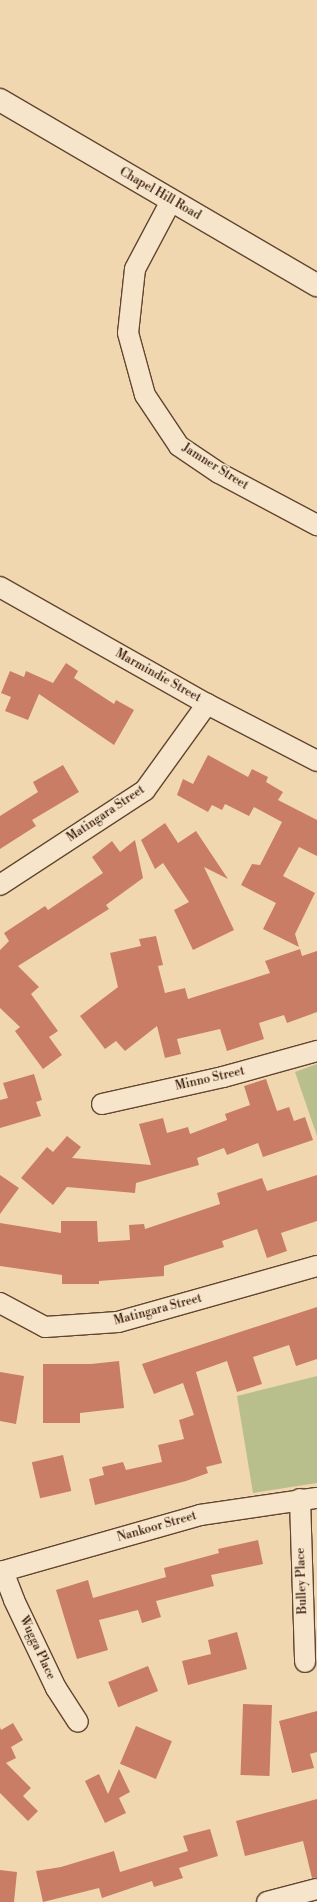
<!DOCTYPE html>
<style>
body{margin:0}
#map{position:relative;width:317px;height:1902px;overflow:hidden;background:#f1d7af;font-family:"Libre Bodoni",serif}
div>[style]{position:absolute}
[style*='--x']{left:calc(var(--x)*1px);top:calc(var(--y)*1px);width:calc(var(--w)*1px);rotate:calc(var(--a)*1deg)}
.green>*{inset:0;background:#b8be8c}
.building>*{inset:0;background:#c97d65;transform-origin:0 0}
.roads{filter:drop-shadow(1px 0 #624530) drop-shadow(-1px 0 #624530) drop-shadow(0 1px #624530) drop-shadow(0 -1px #624530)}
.minor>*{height:20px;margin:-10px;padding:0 10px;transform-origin:10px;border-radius:10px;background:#f6e5cb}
.secondary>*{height:22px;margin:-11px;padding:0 11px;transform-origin:11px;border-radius:11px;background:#f6e5cb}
span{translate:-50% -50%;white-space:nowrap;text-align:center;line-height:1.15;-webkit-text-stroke:3px #f6e5cb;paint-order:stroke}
.street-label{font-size:12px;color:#331405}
</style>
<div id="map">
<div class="green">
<div style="clip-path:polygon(317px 1064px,317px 1136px,295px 1072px)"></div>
<div style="clip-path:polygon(317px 1376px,317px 1483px,253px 1493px,237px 1396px)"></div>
</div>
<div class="building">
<div style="clip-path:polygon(66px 663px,78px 671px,74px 678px,114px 704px,116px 700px,134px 710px,114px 745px,39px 694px,28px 720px,5px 711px,11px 697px,1px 693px,10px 671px,24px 677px,26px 671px,53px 683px)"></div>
<div style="clip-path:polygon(208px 755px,248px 777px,252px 769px,268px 777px,266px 782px,283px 792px,278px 800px,317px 820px,317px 856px,299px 847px,283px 876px,315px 893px,295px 934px,299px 947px,263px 929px,276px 903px,241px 885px,252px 864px,260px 865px,282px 822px,254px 807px,249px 816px,225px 804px,222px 810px,212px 805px,208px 812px,177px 795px,183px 779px,193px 784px)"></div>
<div style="clip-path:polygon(63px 765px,79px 792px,32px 820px,36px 826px,0 849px,0 816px,38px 792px,33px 782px)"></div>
<div style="clip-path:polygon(165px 823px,178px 843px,196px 831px,228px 879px,204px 867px,234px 930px,193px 950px,174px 910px,189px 902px,163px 863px,155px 869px,141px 840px)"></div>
<div style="clip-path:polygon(135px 840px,143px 878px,106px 905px,109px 909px,18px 966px,39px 987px,31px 994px,58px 1031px,49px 1037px,62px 1055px,43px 1069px,15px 1031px,20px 1027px,0 1008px,0 950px,9px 941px,4px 933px,45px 906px,48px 910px,103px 873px,92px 857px,112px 841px,120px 852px)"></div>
<div style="clip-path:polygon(156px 936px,163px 965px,158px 966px,165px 993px,185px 988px,188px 999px,270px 973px,265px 961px,300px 949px,302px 956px,317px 951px,317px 1012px,287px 1023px,284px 1015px,259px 1023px,264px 1039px,227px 1051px,220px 1029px,177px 1039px,181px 1054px,165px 1058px,157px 1026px,125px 1051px,116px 1041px,105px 1049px,80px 1016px,118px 987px,110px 953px,141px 946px,139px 939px)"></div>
<div style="clip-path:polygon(34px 1074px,42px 1100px,36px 1102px,41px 1116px,0 1128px,0 1100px,8px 1098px,3px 1083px)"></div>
<div style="clip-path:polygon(266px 1079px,277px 1111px,289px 1107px,294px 1121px,305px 1117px,313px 1140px,263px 1157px,258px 1143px,227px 1155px,224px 1148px,197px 1158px,199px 1165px,136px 1183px,135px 1193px,67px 1187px,53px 1205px,21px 1178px,47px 1147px,53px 1152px,67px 1136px,81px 1147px,72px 1158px,151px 1165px,139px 1124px,163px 1118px,167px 1133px,188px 1127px,190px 1134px,227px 1120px,225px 1114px,250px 1105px,244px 1086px)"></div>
<div style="clip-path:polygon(0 1175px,19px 1188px,0 1214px)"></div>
<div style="clip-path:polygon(317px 1175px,317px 1221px,281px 1233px,287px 1251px,267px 1258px,257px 1229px,222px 1241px,224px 1247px,164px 1266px,164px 1276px,99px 1281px,99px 1284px,62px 1284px,62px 1275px,0 1266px,0 1223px,61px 1233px,61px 1221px,97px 1221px,98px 1242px,130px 1240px,129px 1225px,144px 1224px,145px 1229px,220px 1204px,217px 1193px,262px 1178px,267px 1191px)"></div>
<div style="clip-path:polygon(317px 1307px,317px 1359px,296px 1366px,289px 1345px,253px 1357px,262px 1384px,237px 1392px,227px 1361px,196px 1372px,222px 1463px,206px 1467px,208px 1473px,186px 1481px,95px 1505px,89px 1479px,104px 1475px,102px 1467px,123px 1462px,126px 1470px,162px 1462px,158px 1445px,184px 1439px,179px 1420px,194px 1415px,183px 1383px,154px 1394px,142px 1364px)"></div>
<div style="clip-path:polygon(119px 1361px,124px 1408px,80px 1413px,80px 1423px,43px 1423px,43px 1364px,91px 1364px)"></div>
<div style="clip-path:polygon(0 1372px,24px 1376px,16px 1424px,0 1421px)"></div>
<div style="left:63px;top:1455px;width:37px;height:32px;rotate:77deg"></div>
<div style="clip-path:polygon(258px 1540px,263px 1564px,211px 1575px,214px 1586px,156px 1601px,161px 1617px,142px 1623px,138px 1610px,99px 1620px,108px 1650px,77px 1659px,56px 1590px,88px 1580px,93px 1598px,166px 1577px,164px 1568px,219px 1553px,218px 1549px)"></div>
<div style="clip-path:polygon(237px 1632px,247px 1669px,188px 1685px,182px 1661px,211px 1654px,208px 1640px)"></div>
<div style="left:148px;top:1666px;width:27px;height:43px;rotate:68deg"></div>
<div style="left:243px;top:1704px;width:29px;height:71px;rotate:2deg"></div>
<div style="clip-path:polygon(317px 1711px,317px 1752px,310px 1754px,314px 1768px,292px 1773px,279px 1721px)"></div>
<div style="clip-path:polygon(13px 1723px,23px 1740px,11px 1747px,16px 1758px,6px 1763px,31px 1788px,23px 1796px,38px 1811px,28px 1821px,0 1793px,0 1727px,1px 1730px)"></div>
<div style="left:136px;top:1726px;width:39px;height:41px;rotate:23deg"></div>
<div style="clip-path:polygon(119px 1769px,130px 1792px,119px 1798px,126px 1813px,105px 1823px,85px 1781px,99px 1774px,108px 1794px)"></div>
<div style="clip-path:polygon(317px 1799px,317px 1877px,312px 1878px,303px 1841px,245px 1856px,236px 1821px)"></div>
<div style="clip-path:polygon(210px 1829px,218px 1856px,179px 1868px,183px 1878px,154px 1887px,152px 1881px,102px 1898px,99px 1888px,43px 1902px,36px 1871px,61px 1867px,114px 1851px,120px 1872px,188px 1851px,183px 1836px)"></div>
<div style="clip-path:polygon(0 1870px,17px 1872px,14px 1902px,0 1902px)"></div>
</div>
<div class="roads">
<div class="minor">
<div style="--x:171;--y:201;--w:77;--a:117.9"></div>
<div style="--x:135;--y:269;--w:64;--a:96.2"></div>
<div style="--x:128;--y:333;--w:64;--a:74.7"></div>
<div style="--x:145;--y:395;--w:61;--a:56.3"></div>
<div style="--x:179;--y:446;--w:48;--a:34"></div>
<div style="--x:219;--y:473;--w:111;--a:28"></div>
<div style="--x:0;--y:587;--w:238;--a:29.5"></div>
<div style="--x:207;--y:704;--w:124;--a:27.4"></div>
<div style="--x:0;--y:885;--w:173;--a:-33.2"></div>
<div style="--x:145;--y:790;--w:106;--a:-54.2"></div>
<div style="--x:102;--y:1104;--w:124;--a:-12.6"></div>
<div style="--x:223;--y:1077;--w:98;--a:-15.5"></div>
<div style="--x:0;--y:1303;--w:51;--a:28.1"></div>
<div style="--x:45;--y:1327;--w:73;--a:-3.9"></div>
<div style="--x:118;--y:1322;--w:207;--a:-15.7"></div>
<div style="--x:300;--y:1499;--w:163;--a:88.2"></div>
<div style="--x:3;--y:1571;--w:31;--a:69"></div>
<div style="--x:14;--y:1600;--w:98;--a:64.5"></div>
<div style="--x:56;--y:1688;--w:40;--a:57.1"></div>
<div style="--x:0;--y:1572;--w:208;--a:-15.9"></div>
<div style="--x:200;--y:1515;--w:118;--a:-8.3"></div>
<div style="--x:267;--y:1902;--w:52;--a:-14.6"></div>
</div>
<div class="secondary">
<div style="--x:0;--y:100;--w:367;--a:30.3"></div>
</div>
</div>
<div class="street-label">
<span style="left:160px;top:194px;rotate:30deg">Chapel Hill Road</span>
<span style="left:215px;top:467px;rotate:32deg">Jamner Street</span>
<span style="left:158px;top:676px;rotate:29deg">Marmindie Street</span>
<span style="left:106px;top:814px;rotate:-34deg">Matingara Street</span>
<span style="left:210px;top:1079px;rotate:-13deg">Minno Street</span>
<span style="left:158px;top:1310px;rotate:-15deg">Matingara Street</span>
<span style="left:157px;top:1527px;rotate:-16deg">Nankoor Street</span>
<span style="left:302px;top:1581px;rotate:-92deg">Bulley Place</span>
<span style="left:37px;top:1648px;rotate:65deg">Wugga Place</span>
</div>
</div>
